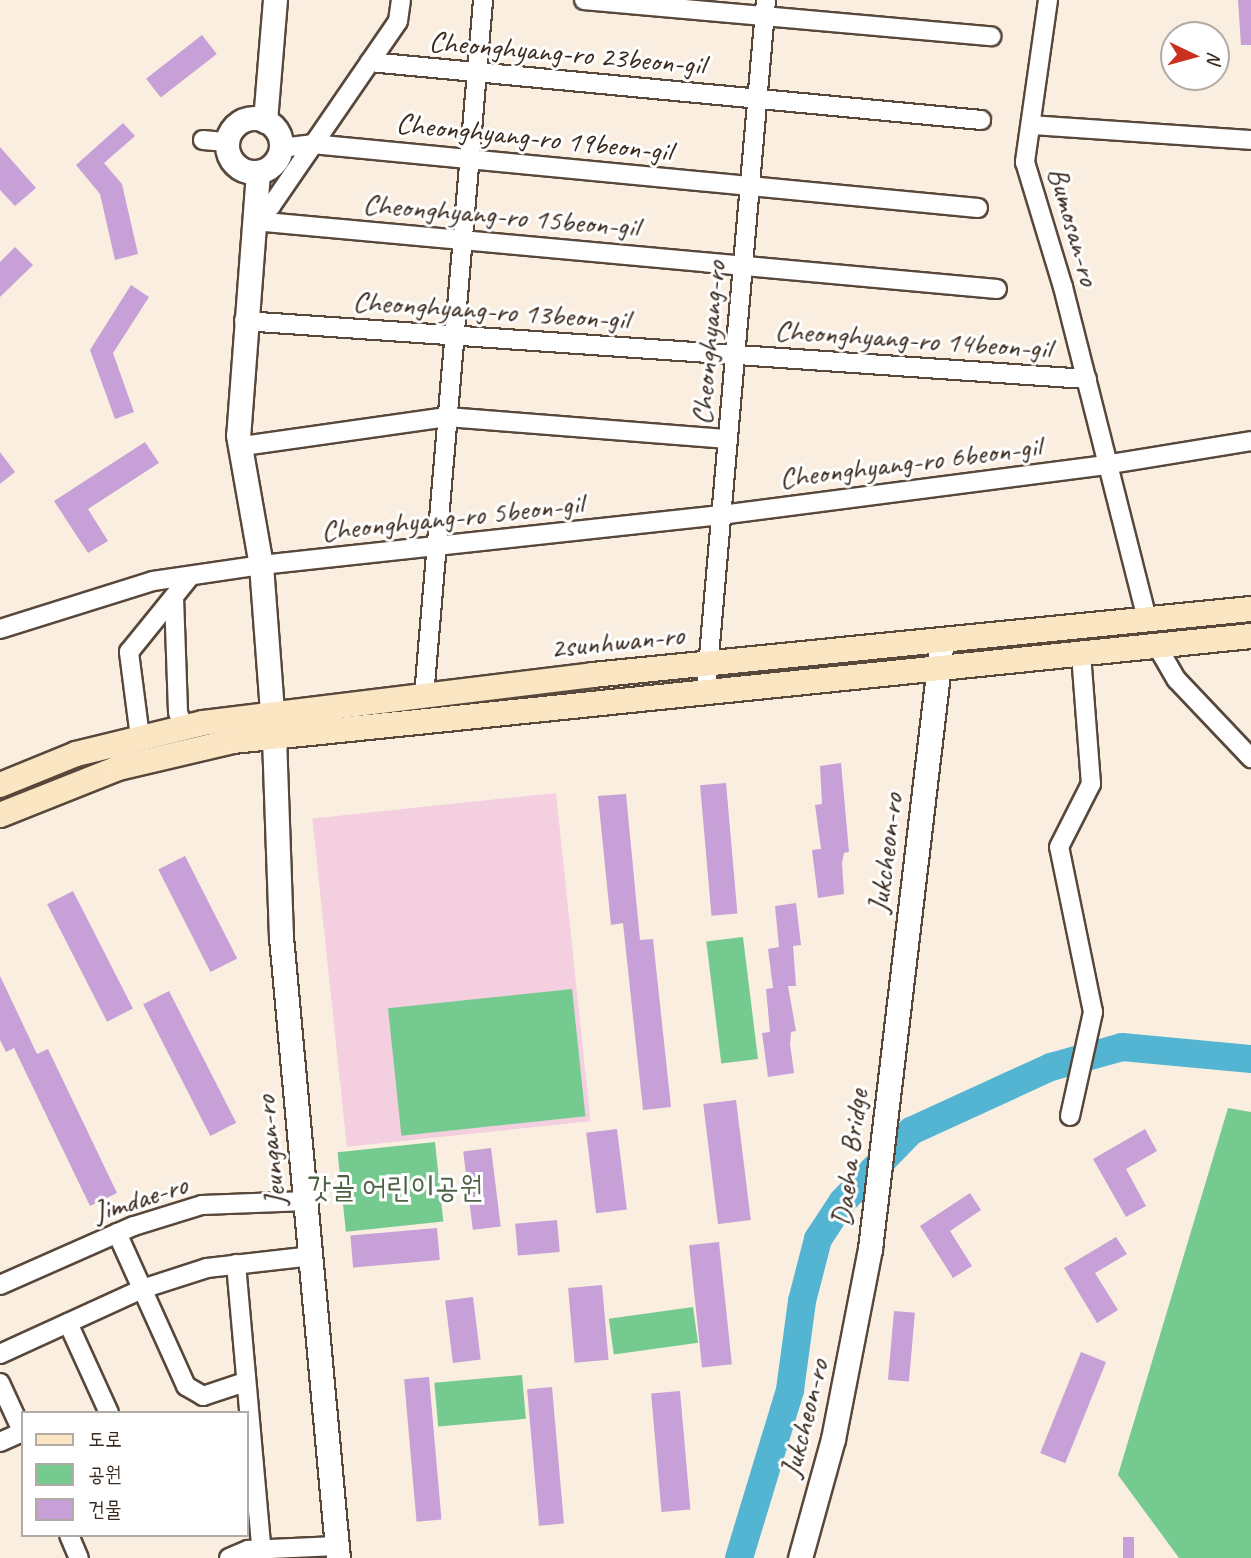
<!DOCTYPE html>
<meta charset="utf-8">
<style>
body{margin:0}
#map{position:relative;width:1251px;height:1558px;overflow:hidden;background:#faeee0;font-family:Caveat,"Poor Story",sans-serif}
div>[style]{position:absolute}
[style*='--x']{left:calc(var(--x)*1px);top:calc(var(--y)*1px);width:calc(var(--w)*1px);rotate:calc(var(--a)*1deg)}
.built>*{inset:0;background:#f3cfe0;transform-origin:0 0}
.green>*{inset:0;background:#75cb8f;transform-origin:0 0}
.river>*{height:28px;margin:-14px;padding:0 14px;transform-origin:14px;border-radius:14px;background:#53b5d2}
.building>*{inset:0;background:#c6a0d6;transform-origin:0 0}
.roads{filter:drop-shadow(2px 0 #58473b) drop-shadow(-2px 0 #58473b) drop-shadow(0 2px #58473b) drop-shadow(0 -2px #58473b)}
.minor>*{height:18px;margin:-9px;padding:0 9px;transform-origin:9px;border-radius:9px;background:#fff}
.tertiary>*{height:23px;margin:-11.5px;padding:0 11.5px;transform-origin:11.5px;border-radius:11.5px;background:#fff}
.tertiary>.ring{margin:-11.5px;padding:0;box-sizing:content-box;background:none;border:23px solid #fff;border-radius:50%}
.secondary>*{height:24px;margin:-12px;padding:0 12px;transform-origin:12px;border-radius:12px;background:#fbe6c4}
span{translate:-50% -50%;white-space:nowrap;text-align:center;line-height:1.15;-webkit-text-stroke:6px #fff;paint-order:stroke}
.street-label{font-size:30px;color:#3b2a1e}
.park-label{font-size:30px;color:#4f6246}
.legend{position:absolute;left:21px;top:1411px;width:228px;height:126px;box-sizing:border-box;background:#fff;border:2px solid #b1aaa5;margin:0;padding:9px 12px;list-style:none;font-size:21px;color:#3b2a1e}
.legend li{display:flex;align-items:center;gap:14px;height:35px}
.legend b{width:35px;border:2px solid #b1aaa5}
.north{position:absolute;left:1160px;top:21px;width:70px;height:70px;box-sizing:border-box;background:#fff;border:2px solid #b1aaa5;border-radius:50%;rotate:95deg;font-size:19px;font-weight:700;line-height:28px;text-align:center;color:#3b2a1e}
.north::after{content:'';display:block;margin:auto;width:24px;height:32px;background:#c8321e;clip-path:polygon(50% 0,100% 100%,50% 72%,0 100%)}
</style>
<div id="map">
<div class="built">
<div style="left:556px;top:793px;width:330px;height:245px;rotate:84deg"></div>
</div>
<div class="green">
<div style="left:743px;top:937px;width:123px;height:37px;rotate:83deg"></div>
<div style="left:572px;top:989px;width:128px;height:185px;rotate:84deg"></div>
<div style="clip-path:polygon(1228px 1108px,1251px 1112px,1251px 1558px,1179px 1558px,1118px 1475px)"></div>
<div style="left:435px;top:1142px;width:80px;height:98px;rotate:84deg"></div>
<div style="left:693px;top:1307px;width:36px;height:85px;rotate:82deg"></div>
<div style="left:522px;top:1375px;width:44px;height:88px;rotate:85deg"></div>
</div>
<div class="river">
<div style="--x:739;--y:1558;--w:176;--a:-73.1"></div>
<div style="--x:790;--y:1390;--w:90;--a:-82.3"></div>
<div style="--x:802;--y:1301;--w:64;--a:-75.5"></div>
<div style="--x:818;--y:1239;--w:45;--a:-56.7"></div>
<div style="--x:843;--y:1201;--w:98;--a:-45.8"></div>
<div style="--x:911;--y:1131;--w:154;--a:-24.6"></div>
<div style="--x:1051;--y:1067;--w:74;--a:-15.7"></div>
<div style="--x:1122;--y:1047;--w:130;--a:5.3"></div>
</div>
<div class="building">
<div style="clip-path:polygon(1238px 0,1251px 0,1251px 45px,1241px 45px)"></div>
<div style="left:202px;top:35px;width:24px;height:71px;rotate:52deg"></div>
<div style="clip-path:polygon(123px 123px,135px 136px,104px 163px,122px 184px,138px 254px,115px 260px,100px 194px,76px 165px)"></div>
<div style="clip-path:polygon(0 147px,36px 188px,15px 206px,0 190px)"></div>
<div style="clip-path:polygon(15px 247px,33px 265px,0 297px,0 262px)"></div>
<div style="clip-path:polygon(131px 285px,149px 297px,113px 353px,134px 412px,115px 419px,90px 350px)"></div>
<div style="clip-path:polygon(145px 442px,159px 463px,88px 509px,108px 541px,88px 553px,54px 501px)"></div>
<div style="clip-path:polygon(0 452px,15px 472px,0 484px)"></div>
<div style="clip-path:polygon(841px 763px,849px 852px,844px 853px,842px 863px,844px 894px,818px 898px,812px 850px,821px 849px,815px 805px,822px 804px,820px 766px)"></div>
<div style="left:726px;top:783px;width:131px;height:26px;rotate:85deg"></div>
<div style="clip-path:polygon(626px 794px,640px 940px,653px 939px,671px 1107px,643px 1110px,623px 923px,611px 925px,598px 796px)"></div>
<div style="left:185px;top:856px;width:115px;height:30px;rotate:63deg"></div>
<div style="left:73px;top:891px;width:132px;height:29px;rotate:63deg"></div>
<div style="clip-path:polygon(796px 903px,801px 945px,793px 946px,796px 986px,788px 986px,796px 1031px,791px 1032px,790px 1044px,794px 1073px,768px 1077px,762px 1033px,770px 1032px,766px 989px,773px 988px,768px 949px,779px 947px,775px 906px)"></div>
<div style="clip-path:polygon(0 976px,37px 1054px,48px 1049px,117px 1193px,90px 1206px,14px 1048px,6px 1052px,0 1040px)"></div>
<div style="left:169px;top:991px;width:148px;height:29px;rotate:63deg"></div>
<div style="left:736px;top:1100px;width:121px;height:33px;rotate:83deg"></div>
<div style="left:617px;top:1129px;width:81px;height:31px;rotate:83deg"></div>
<div style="clip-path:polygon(1145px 1129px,1157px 1151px,1126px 1169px,1146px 1206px,1126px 1217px,1093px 1159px)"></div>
<div style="left:491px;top:1148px;width:79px;height:28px;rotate:83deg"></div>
<div style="clip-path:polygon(970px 1193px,981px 1210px,950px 1231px,972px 1266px,953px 1278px,920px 1226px)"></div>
<div style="left:557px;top:1220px;width:32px;height:42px;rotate:85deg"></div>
<div style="left:437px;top:1228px;width:32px;height:87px;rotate:85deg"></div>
<div style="clip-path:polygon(1116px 1237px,1127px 1254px,1095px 1273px,1118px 1310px,1097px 1323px,1064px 1268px)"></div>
<div style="left:719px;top:1242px;width:123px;height:30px;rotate:84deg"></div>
<div style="left:602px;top:1285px;width:75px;height:34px;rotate:85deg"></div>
<div style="left:473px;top:1297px;width:63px;height:28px;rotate:83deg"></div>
<div style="left:894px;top:1311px;width:21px;height:69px;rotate:5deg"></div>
<div style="left:1081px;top:1352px;width:27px;height:109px;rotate:22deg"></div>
<div style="left:429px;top:1377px;width:143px;height:25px;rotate:85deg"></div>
<div style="left:552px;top:1387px;width:137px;height:25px;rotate:85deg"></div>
<div style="left:680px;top:1391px;width:119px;height:29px;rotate:85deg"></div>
<div style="left:1123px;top:1537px;width:11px;height:21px"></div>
</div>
<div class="roads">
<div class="minor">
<div style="--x:584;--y:0;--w:409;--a:5.1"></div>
<div style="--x:1048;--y:0;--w:164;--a:98.1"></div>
<div style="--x:1025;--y:162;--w:131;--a:73.1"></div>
<div style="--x:1063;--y:287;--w:342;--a:75.8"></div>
<div style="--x:370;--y:62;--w:614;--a:5.42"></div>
<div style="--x:1031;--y:125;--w:221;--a:3.9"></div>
<div style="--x:203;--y:140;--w:24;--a:5"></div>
<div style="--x:281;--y:148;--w:31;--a:-7"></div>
<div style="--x:312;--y:144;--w:669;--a:5.49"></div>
<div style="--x:254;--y:221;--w:746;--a:5.23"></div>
<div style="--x:254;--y:221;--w:23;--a:-41"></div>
<div style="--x:271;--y:206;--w:224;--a:-55.5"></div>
<div style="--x:398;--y:21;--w:21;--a:-82"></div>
<div style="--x:244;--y:321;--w:845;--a:3.94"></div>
<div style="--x:243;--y:446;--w:206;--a:-8.1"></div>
<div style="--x:447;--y:417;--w:282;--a:4.5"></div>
<div style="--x:174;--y:597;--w:115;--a:88"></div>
<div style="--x:178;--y:712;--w:16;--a:72"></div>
<div style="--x:0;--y:629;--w:160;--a:-17.4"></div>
<div style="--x:153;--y:581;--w:109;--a:-8.4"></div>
<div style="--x:261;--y:565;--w:463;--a:-6.2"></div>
<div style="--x:721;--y:515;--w:387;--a:-7.4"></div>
<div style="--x:1105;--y:465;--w:148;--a:-9.3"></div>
<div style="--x:1157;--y:646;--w:39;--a:60"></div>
<div style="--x:1177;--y:680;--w:108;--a:46.5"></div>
<div style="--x:706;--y:691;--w:694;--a:-85.04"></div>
<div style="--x:424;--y:696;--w:698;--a:-85.15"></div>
<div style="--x:140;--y:737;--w:86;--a:-97.4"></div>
<div style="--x:129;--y:652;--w:95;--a:-51"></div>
<div style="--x:1070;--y:1116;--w:107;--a:-77.5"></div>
<div style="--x:1093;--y:1012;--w:168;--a:-101.6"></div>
<div style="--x:1059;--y:847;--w:71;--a:-63.1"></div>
<div style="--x:1091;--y:784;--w:130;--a:-94.4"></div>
<div style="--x:117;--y:1233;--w:168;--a:65.7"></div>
<div style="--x:186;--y:1386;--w:20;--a:30"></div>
<div style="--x:203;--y:1396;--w:44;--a:-18.4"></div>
<div style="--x:236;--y:1264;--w:295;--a:84.9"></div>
<div style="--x:0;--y:1285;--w:146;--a:-23.8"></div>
<div style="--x:134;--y:1226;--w:71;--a:-17.2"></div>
<div style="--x:202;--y:1205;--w:105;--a:-2.2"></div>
<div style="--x:68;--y:1323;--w:99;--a:65.5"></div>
<div style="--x:0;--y:1354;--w:156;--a:-24.6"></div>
<div style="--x:142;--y:1289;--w:68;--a:-17.9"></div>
<div style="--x:207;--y:1268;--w:106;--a:-6.5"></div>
<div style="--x:0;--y:1383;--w:55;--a:65.3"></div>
<div style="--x:0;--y:1442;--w:24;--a:-24"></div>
<div style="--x:69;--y:1535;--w:25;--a:67"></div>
<div style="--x:229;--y:1558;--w:21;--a:-23"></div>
<div style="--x:248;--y:1550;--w:89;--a:-2.6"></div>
</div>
<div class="tertiary">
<div class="ring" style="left:227px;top:118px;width:31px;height:31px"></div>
<div style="--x:265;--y:121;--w:121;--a:-85.3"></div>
<div style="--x:258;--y:172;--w:264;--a:94.3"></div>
<div style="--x:238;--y:435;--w:132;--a:80"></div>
<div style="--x:261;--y:565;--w:172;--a:85.7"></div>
<div style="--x:274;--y:737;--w:200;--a:88"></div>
<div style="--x:281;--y:937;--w:624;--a:84.76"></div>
<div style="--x:800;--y:1558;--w:123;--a:-74.5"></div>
<div style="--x:833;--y:1439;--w:194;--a:-79"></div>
<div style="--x:870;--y:1249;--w:613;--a:-83.26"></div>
</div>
<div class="secondary">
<div style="--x:0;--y:785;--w:82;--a:-22.2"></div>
<div style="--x:76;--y:754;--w:131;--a:-13.7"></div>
<div style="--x:203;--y:723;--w:393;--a:-7"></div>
<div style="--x:593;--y:675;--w:661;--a:-5.73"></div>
<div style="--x:0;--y:815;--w:127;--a:-21.7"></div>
<div style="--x:118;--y:768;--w:118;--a:-13.2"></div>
<div style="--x:233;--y:741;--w:1023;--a:-5.89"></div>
</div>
</div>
<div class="street-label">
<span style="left:567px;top:53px;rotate:5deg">Cheonghyang-ro 23beon-gil</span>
<span style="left:534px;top:137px;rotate:6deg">Cheonghyang-ro 19beon-gil</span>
<span style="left:501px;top:215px;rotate:5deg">Cheonghyang-ro 15beon-gil</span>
<span style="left:1074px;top:226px;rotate:74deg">Bumosan-ro</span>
<span style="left:491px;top:310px;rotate:4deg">Cheonghyang-ro 13beon-gil</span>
<span style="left:913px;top:339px;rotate:4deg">Cheonghyang-ro 14beon-gil</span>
<span style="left:708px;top:343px;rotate:-85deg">Cheonghyang-ro</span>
<span style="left:910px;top:462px;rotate:-7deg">Cheonghyang-ro 6beon-gil</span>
<span style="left:452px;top:517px;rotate:-6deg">Cheonghyang-ro 5beon-gil</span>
<span style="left:617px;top:641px;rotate:-6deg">2sunhwan-ro</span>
<span style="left:885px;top:853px;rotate:-83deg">Jukcheon-ro</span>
<span style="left:270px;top:1151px;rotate:-96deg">Jeungan-ro</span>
<span style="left:849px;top:1158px;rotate:-83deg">Daeha Bridge</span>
<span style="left:140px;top:1198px;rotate:-18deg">Jimdae-ro</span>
<span style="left:804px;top:1418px;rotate:-76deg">Jukcheon-ro</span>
</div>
<div class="park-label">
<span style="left:395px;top:1187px">갓골 어린이공원</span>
</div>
<ul class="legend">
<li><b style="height:9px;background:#fbe6c4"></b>도로</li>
<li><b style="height:19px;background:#75cb8f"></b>공원</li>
<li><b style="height:19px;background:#c6a0d6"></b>건물</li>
</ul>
<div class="north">N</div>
</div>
